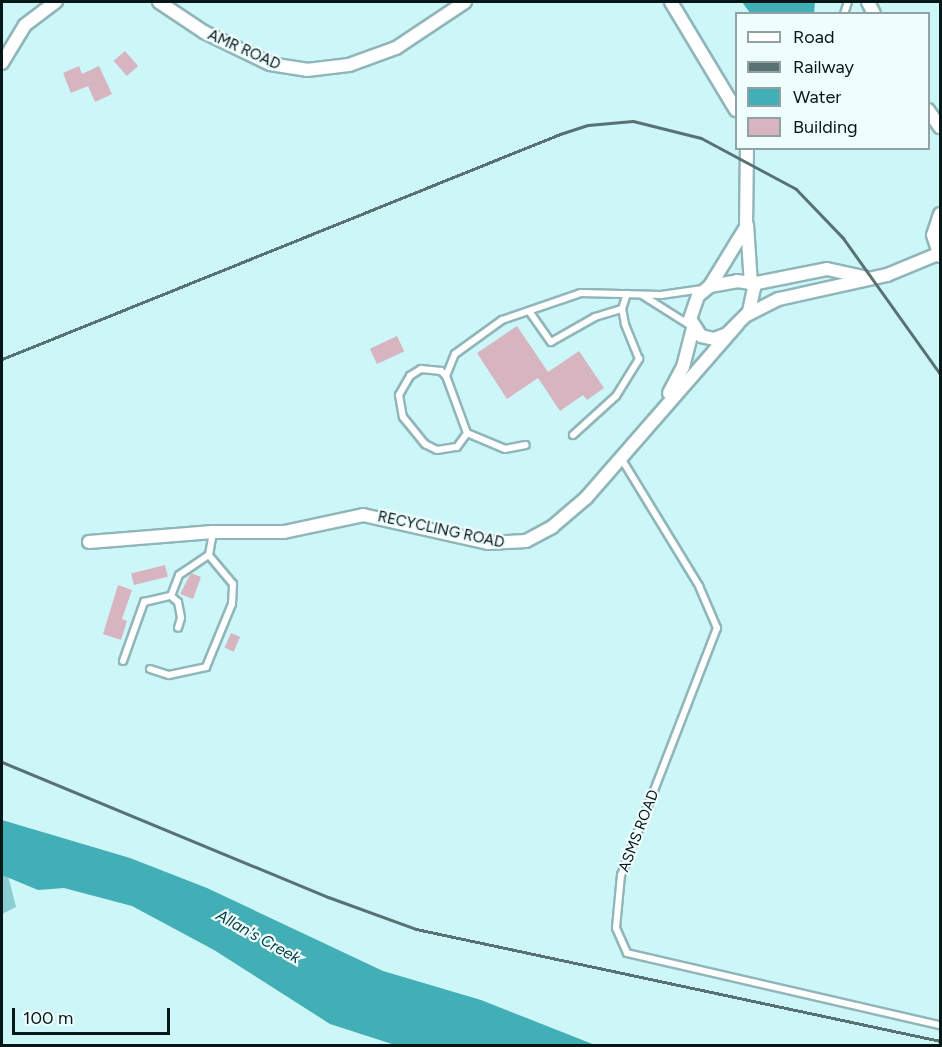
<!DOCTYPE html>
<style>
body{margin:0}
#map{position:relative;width:942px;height:1047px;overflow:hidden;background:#cdf6f8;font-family:Figtree,sans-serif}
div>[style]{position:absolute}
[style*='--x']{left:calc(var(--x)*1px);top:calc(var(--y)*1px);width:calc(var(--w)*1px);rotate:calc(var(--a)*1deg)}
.green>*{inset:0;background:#8acdd2}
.water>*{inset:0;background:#42aeb5}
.building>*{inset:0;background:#d7b5c0;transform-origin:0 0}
.roads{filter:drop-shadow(2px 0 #90b6b9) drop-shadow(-2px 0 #90b6b9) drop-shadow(0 2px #90b6b9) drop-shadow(0 -2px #90b6b9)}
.service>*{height:6px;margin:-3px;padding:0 3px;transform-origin:3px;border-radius:3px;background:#fff}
.minor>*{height:12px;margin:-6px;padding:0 6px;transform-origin:6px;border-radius:6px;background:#fff}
.rail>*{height:3px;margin:-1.5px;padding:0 1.5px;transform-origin:1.5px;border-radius:1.5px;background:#587173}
span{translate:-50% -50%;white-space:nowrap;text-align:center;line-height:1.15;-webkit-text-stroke:4.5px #eefdfe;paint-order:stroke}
.street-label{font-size:15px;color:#071617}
.water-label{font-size:16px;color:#063a3d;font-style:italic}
.frame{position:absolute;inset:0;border:3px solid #071617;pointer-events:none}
.legend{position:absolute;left:735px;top:12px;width:195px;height:138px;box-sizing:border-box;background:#eefdfe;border:2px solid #92a1a2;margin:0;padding:8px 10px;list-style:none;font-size:18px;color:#071617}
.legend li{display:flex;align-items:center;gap:12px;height:30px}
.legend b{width:30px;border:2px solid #92a1a2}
.scale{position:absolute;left:12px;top:1008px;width:158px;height:27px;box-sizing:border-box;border:3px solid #071617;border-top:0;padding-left:8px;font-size:18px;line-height:21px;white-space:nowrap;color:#071617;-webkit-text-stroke:4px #eefdfe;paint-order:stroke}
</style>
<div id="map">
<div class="green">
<div style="clip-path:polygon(2px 852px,16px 907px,2px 914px)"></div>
</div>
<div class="water">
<div style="clip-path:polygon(742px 2px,815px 2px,814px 14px,750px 13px)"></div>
<div style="clip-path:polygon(2px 820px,130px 858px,207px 888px,383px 971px,481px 1000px,595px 1045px,395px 1045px,330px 1024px,214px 950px,132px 906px,64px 888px,38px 890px,2px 875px)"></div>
</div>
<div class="building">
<div style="left:125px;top:51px;width:20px;height:15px;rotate:49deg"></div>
<div style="clip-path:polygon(79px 66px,82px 74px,99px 66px,112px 94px,95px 102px,88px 86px,71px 93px,63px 73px)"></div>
<div style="clip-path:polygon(517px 326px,548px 372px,579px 351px,604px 388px,587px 400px,583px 395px,560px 411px,538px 378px,507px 399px,477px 353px)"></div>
<div style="left:397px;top:336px;width:17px;height:30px;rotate:65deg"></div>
<div style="left:165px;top:565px;width:12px;height:35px;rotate:76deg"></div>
<div style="clip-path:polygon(191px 573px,201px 577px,193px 599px,180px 594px)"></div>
<div style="clip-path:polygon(118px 585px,132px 590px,122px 619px,127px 621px,121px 640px,103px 634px)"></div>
<div style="left:231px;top:633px;width:10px;height:16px;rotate:24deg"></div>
</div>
<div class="roads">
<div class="service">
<div style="--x:844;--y:14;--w:13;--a:-72"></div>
<div style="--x:642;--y:295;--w:58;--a:32.3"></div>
<div style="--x:529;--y:311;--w:38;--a:55"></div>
<div style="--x:551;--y:342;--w:51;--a:-29.6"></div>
<div style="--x:595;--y:317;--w:28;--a:-17"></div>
<div style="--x:446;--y:376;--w:7;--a:-135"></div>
<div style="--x:441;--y:371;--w:20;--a:-174"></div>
<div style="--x:421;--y:369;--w:13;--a:148"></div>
<div style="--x:410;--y:376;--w:22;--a:120"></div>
<div style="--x:399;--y:395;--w:22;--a:80"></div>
<div style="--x:403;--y:417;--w:35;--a:51"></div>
<div style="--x:425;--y:444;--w:13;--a:27"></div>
<div style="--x:437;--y:450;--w:20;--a:-9"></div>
<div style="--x:457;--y:447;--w:17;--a:-54"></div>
<div style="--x:467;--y:433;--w:61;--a:-110.2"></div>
<div style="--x:446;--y:376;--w:24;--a:-68"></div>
<div style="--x:455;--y:354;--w:58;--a:-35.9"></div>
<div style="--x:502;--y:320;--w:83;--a:-18.9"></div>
<div style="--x:581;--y:293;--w:80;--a:1.4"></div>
<div style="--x:661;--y:295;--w:42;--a:-8.1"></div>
<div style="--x:467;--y:433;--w:41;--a:22.8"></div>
<div style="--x:505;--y:449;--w:21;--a:-11"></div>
<div style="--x:573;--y:435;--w:58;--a:-42.2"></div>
<div style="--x:616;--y:396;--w:44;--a:-58.1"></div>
<div style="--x:639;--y:359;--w:38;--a:-112"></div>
<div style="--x:625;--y:324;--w:15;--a:-101"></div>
<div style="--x:622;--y:309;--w:16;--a:-72"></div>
<div style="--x:621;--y:458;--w:150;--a:58.6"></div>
<div style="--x:699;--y:586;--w:46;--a:66.8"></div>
<div style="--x:717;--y:628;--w:265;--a:111.2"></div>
<div style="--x:621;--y:875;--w:53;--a:95.4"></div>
<div style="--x:616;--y:928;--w:27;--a:66"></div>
<div style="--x:627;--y:953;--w:321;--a:13"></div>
<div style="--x:171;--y:596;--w:9;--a:41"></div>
<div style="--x:178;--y:602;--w:16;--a:79"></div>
<div style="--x:181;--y:618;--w:10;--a:107"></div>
<div style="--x:123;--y:661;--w:63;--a:-70.4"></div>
<div style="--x:144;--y:602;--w:28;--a:-13"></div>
<div style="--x:171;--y:596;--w:22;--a:-69"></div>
<div style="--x:179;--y:575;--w:36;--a:-34"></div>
<div style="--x:150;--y:669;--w:20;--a:18"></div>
<div style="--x:169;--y:675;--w:38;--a:-12"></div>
<div style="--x:206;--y:667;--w:68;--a:-67.6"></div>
<div style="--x:232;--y:604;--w:20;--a:-87"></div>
<div style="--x:233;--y:584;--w:38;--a:-130"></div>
<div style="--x:209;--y:555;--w:23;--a:-80"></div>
</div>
<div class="minor">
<div style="--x:159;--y:2;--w:54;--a:33.7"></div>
<div style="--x:204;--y:32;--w:73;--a:25.9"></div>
<div style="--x:270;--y:64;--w:37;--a:9"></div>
<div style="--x:307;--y:70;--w:42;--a:-6.8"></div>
<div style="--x:349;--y:65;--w:50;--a:-19.9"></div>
<div style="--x:396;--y:48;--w:83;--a:-33.7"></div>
<div style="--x:671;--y:2;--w:126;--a:59"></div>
<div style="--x:868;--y:2;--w:13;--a:63"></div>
<div style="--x:2;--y:63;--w:44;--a:-58.8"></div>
<div style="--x:25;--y:25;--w:39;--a:-37"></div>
<div style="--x:928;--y:110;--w:21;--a:55"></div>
<div style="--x:940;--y:214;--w:22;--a:108"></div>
<div style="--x:933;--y:235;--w:22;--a:72"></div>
<div style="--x:747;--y:225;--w:58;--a:86.1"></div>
<div style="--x:737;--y:281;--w:14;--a:8"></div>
<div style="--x:751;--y:283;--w:6;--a:59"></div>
<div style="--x:754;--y:288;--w:25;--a:102"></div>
<div style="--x:749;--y:312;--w:31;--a:135"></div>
<div style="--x:727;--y:334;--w:14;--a:159"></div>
<div style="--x:714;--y:339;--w:13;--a:-167"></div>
<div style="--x:701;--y:336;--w:20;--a:-123"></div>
<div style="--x:690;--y:319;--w:24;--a:-71"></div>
<div style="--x:698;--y:296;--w:16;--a:-40"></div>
<div style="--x:710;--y:286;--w:27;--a:-10"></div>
<div style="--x:752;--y:284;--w:76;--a:-11.3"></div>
<div style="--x:827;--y:269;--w:42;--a:12.4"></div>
<div style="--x:710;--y:286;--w:69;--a:-58.6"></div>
<div style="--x:746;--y:227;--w:79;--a:-89.3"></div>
<div style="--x:747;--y:315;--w:36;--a:-27"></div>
<div style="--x:779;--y:299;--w:111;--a:-12.5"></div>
<div style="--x:887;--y:275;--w:55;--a:-22.4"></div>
<div style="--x:669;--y:393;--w:30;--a:-62"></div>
<div style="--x:683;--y:367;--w:40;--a:-75.6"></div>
<div style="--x:89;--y:542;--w:124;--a:-4.6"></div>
<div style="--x:213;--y:532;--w:71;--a:0"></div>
<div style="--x:284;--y:532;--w:81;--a:-12.1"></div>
<div style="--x:363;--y:515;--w:128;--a:12.6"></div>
<div style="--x:488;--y:543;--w:38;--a:-3"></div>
<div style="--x:526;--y:541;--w:30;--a:-28"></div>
<div style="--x:552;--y:527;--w:45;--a:-40.5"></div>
<div style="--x:586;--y:498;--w:230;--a:-48.9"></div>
</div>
</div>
<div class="rail">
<div style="--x:2;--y:359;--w:602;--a:-21.96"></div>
<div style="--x:560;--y:134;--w:29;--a:-18"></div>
<div style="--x:588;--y:125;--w:45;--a:-5.1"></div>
<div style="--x:633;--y:121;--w:70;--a:14"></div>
<div style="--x:701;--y:138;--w:108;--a:28.2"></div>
<div style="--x:796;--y:189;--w:68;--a:46.2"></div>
<div style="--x:843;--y:238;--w:167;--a:54.5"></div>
<div style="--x:2;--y:762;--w:353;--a:22.5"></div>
<div style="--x:328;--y:897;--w:94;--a:20"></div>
<div style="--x:416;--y:929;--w:536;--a:12.06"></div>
</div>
<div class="street-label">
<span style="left:244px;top:50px;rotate:24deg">AMR ROAD</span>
<span style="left:441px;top:530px;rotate:12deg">RECYCLING ROAD</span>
<span style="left:639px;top:831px;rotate:-69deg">ASMS ROAD</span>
</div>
<div class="water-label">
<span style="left:258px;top:937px;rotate:29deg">Allan's Creek</span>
</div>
<div class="frame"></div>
<ul class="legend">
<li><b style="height:8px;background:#fff"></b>Road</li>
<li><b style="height:8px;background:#587173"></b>Railway</li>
<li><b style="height:16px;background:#42aeb5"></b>Water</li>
<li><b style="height:16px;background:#d7b5c0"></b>Building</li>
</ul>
<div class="scale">100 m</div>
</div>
